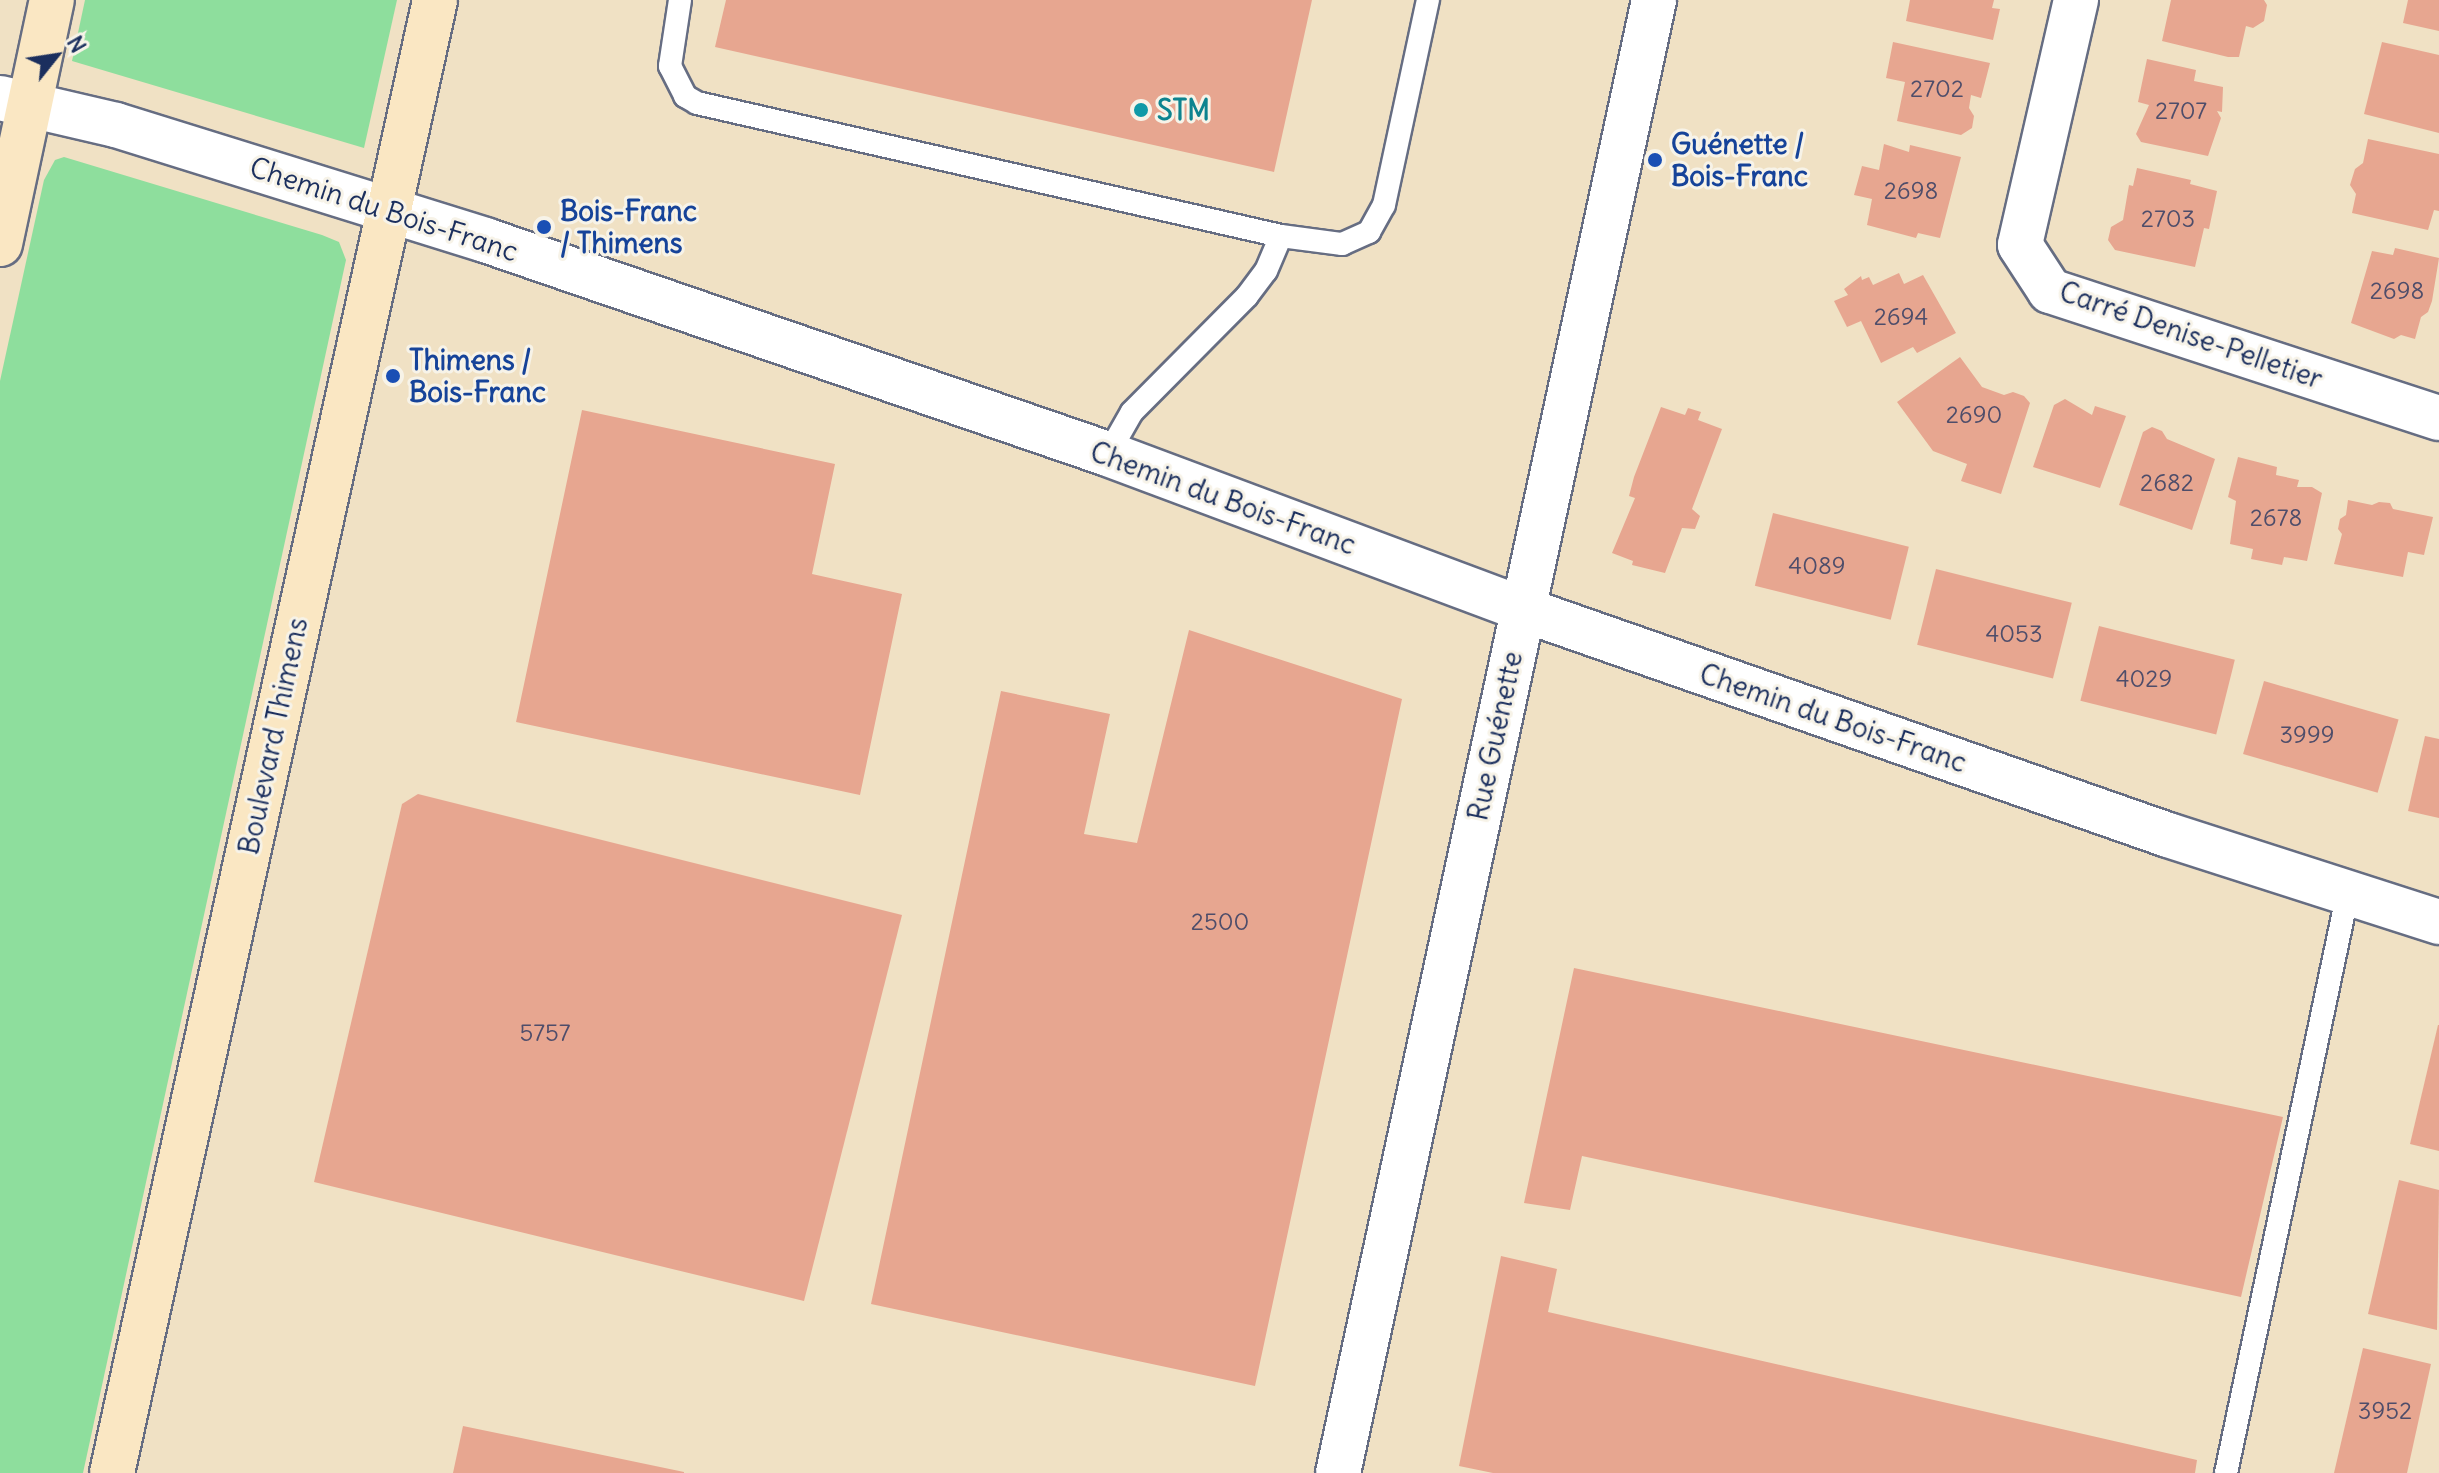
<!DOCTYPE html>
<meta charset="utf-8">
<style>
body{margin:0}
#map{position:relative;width:2439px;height:1473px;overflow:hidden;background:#f0e1c4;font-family:Delius,sans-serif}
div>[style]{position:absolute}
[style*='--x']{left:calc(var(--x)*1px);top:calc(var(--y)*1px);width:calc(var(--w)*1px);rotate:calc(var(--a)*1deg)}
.green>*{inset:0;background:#8ede9d}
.building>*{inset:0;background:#e7a690;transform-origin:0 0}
.roads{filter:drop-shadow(2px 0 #666d82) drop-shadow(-2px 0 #666d82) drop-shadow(0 2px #666d82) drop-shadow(0 -2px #666d82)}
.lane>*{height:22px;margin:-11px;padding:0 11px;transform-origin:11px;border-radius:11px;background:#fff}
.street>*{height:44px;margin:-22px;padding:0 22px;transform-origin:22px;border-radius:22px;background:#fff}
.secondary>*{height:44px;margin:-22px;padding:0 22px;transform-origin:22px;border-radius:22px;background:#fae7c3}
.dots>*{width:22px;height:22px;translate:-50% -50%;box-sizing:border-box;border:4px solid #f7f3e8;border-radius:50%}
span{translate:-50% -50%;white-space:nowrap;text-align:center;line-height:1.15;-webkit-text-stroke:6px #f7f3e8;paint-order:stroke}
.number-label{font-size:24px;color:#4e4d6a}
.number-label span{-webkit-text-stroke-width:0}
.culture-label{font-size:28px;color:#0d838f;font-weight:700}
.left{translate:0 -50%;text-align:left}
.transit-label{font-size:28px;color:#164399;font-weight:700}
.street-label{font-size:28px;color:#1b2f5e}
.north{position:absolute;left:16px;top:16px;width:80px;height:80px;-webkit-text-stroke:6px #f7f3e8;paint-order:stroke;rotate:60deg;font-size:22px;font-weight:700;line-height:32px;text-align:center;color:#1b2f5e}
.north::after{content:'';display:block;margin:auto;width:28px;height:36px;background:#1b2f5e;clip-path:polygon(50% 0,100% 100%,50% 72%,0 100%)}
</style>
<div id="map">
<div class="green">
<div style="clip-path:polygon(85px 0,397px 0,364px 148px,72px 61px)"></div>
<div style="clip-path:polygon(64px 157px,322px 235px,339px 242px,346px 260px,83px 1473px,0 1473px,0 381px,44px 180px,55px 160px)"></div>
</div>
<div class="building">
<div style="clip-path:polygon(726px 0,1312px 0,1274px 172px,715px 47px)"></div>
<div style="clip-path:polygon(1910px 0,1994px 0,1992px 8px,2000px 9px,1993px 40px,1906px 21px)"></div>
<div style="clip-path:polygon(2171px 0,2264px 0,2267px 5px,2264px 21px,2253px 28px,2246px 26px,2239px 57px,2228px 57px,2162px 41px)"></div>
<div style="clip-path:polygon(2408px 0,2439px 0,2439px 31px,2403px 23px)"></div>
<div style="clip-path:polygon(1893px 42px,1990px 63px,1981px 98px,1971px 95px,1969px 108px,1974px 116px,1972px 128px,1961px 135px,1897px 121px,1905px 82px,1886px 78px)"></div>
<div style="clip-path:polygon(2382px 42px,2439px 55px,2439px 133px,2364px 114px)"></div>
<div style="clip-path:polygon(2147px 59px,2196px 70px,2194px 81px,2223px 87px,2222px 112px,2217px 111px,2221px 118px,2208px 156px,2141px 142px,2136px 134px,2149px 105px,2138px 102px)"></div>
<div style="clip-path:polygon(2368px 139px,2439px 154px,2439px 211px,2434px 210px,2428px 230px,2352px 213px,2356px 194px,2350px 185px,2355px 169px,2363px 163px)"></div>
<div style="clip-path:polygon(1884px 144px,1909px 152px,1910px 145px,1961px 157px,1940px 238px,1918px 233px,1916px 238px,1867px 225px,1872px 199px,1854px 195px,1862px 166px,1879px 170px)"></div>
<div style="clip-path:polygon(2137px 168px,2191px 180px,2190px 184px,2217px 191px,2209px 229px,2204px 228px,2195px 267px,2115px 250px,2108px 240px,2111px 227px,2123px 220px,2129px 185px,2133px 186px)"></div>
<div style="clip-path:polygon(2395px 248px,2439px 258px,2432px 301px,2428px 312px,2421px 317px,2415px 339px,2401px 335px,2394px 339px,2351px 323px,2372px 251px,2393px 255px)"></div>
<div style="clip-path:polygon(1899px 273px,1904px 284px,1923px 275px,1956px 333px,1917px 353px,1913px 347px,1881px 363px,1861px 321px,1847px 327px,1834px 301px,1848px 295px,1844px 289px,1861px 276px,1862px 280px,1869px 277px,1873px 285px)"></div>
<div style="clip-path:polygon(1960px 357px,1982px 387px,2004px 395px,2013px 392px,2024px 396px,2030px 403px,2001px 494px,1961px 481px,1967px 464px,1933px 451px,1897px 402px)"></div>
<div style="clip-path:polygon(2065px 399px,2092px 415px,2095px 406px,2126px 416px,2100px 488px,2033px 467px,2054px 405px)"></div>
<div style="clip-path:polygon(1661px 407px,1685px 415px,1688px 408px,1701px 412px,1698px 420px,1722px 429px,1692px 509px,1700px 516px,1695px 529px,1682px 528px,1665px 573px,1632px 565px,1633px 561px,1612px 553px,1635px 498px,1629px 496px,1634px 477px)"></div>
<div style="clip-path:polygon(582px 410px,835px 464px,812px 574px,902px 594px,860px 795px,516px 722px)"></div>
<div style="clip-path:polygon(2152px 427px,2162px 431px,2167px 439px,2215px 459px,2192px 530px,2119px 505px,2143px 432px)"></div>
<div style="clip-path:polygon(2238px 457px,2277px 467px,2276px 475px,2299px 480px,2297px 487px,2312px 487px,2322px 493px,2307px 561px,2284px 557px,2282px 565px,2251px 559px,2253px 549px,2230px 544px,2236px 501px,2228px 497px)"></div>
<div style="clip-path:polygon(2348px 500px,2372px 505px,2379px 502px,2390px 503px,2393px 509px,2433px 517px,2424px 555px,2408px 552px,2403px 577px,2334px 564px,2342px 534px,2338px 529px,2340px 519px,2346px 515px)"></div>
<div style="left:1773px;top:513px;width:140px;height:75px;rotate:14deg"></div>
<div style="left:1936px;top:569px;width:140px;height:78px;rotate:14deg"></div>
<div style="left:2099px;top:626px;width:140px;height:77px;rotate:14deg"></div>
<div style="clip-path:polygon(1189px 630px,1402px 699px,1255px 1386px,871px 1304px,1001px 691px,1110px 714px,1084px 834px,1137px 843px)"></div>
<div style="left:2264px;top:681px;width:140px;height:76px;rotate:16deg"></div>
<div style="clip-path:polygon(2425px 736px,2439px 739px,2439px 818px,2408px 811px)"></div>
<div style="clip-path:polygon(418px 794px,902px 915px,804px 1301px,314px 1182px,402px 804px)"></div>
<div style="clip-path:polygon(1574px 968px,2283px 1117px,2241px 1297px,1582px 1156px,1570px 1210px,1524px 1203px)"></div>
<div style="clip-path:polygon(2438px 1025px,2439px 1025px,2439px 1151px,2410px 1144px)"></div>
<div style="clip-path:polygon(2399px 1180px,2439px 1190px,2437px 1330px,2368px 1314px)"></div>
<div style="clip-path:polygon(1501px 1256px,1557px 1269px,1548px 1312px,2197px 1460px,2195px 1473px,1493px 1473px,1459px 1466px)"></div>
<div style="clip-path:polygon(2363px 1348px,2431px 1364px,2407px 1473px,2334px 1473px)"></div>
<div style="clip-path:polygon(463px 1426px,684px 1472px,684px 1473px,453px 1473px)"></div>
</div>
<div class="roads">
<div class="lane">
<div style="--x:680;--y:0;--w:67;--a:98.6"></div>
<div style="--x:670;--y:66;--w:34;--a:63"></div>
<div style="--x:685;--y:96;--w:14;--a:30"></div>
<div style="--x:697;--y:103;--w:599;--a:12.83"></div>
<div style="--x:1281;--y:236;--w:62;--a:7.5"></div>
<div style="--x:1342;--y:244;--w:30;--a:-24"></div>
<div style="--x:1369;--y:232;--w:31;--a:-61"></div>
<div style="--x:1384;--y:205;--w:210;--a:-77.9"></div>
<div style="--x:1108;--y:454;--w:48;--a:-60.3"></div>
<div style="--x:1132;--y:412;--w:163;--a:-45.2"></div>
<div style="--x:1247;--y:296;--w:31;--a:-53"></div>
<div style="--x:1266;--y:271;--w:38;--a:-67"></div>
<div style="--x:2226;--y:1473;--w:594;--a:-78.14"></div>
</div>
<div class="street">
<div style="--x:2076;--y:0;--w:251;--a:102.9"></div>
<div style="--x:2020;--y:245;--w:55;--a:56.9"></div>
<div style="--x:2050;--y:291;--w:409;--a:18.1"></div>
<div style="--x:0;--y:98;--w:119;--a:13.1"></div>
<div style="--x:116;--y:125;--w:387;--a:17.3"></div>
<div style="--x:485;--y:240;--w:659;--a:18.96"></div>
<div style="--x:1108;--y:454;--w:442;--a:20.5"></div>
<div style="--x:1522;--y:609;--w:684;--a:19.28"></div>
<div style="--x:2168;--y:835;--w:285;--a:17.8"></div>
<div style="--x:1338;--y:1473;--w:1507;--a:-77.89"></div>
</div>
<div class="secondary">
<div style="--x:0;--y:244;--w:249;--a:-78"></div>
<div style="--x:112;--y:1473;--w:1508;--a:-77.63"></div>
</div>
</div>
<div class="dots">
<div style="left:1141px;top:110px;background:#0f9aa8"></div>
<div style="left:1655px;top:160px;background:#1a4fb4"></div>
<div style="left:544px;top:227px;background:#1a4fb4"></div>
<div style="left:393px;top:376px;background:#1a4fb4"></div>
</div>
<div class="number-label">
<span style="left:1937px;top:89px">2702</span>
<span style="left:2181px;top:111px">2707</span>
<span style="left:1911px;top:191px">2698</span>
<span style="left:2168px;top:219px">2703</span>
<span style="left:2397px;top:291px">2698</span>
<span style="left:1901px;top:317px">2694</span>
<span style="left:1974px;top:415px">2690</span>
<span style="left:2167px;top:483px">2682</span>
<span style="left:2276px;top:518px">2678</span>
<span style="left:1817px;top:566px">4089</span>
<span style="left:2014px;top:634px">4053</span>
<span style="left:2144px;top:679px">4029</span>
<span style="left:2307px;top:735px">3999</span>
<span style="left:1220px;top:922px">2500</span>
<span style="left:545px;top:1033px">5757</span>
<span style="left:2385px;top:1411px">3952</span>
</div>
<div class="culture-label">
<span class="left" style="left:1157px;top:110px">STM</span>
</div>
<div class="transit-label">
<span class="left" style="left:1671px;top:160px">Guénette /<br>Bois-Franc</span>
<span class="left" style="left:560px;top:227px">Bois-Franc<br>/ Thimens</span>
<span class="left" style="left:409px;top:376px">Thimens /<br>Bois-Franc</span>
</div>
<div class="street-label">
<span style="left:384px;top:209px;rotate:18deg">Chemin du Bois-Franc</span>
<span style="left:2191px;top:335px;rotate:19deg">Carré Denise-Pelletier</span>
<span style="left:1223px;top:498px;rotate:20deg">Chemin du Bois-Franc</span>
<span style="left:1833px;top:718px;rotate:19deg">Chemin du Bois-Franc</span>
<span style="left:273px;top:736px;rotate:-78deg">Boulevard Thimens</span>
<span style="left:1495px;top:736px;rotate:-78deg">Rue Guénette</span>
</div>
<div class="north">N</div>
</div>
